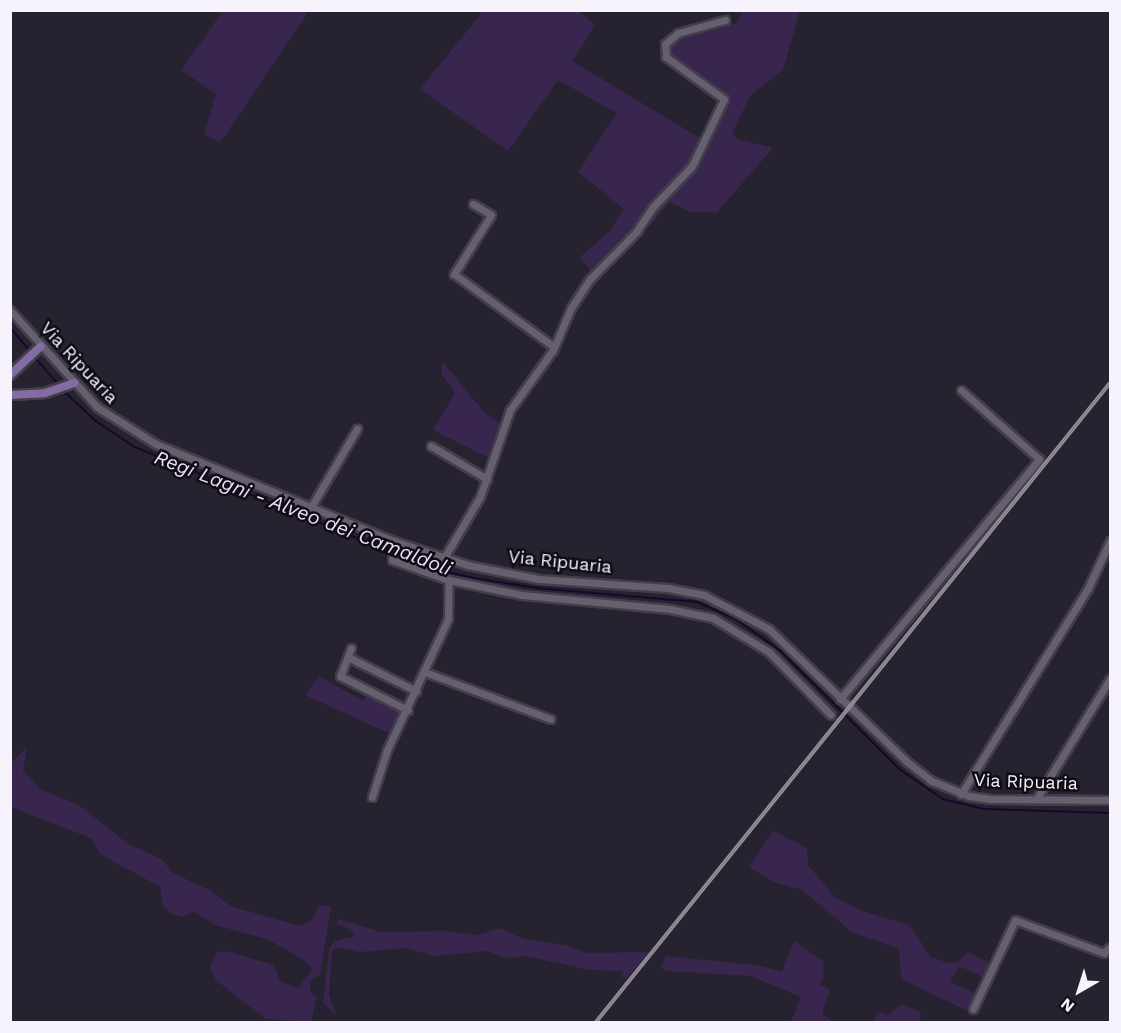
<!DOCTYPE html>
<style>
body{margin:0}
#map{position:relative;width:1121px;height:1033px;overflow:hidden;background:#272230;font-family:"Work Sans",sans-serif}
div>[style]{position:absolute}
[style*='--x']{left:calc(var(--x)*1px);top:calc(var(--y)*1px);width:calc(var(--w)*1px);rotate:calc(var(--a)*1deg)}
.green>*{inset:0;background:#38264f}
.stream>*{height:1.5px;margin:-0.75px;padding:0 0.75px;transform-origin:0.75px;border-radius:0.75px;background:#1a0530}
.roads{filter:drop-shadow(2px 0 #433e4a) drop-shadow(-2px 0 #433e4a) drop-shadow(0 2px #433e4a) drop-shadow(0 -2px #433e4a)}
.minor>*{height:7px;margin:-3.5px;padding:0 3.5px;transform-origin:3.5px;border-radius:3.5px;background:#655f6f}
.major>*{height:8px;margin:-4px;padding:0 4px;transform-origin:4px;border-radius:4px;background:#826ca2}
.rail>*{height:4px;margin-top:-2px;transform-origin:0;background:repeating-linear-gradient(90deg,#0f0d13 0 4.5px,#928e9a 0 9px);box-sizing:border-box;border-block:2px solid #928e9a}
span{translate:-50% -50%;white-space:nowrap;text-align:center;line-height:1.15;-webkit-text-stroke:5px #0f0d13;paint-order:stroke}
.street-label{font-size:18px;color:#f6f3fd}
.water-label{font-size:20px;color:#e9defe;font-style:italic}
.frame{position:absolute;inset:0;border:12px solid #f6f3fd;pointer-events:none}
.north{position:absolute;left:1049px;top:961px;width:60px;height:60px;-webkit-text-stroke:4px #0f0d13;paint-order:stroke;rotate:219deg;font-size:16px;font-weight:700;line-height:24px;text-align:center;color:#f6f3fd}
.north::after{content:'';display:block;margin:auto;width:21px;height:27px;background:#f6f3fd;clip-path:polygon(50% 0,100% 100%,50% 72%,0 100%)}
</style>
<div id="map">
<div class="green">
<div style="clip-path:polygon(303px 10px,307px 14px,220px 143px,204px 134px,216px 94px,181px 70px,223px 11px)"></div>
<div style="clip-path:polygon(483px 11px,579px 11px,595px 25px,572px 61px,705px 141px,630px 237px,593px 274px,580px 257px,610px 231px,624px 209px,578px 172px,617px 113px,558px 80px,508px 151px,420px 89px)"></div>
<div style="clip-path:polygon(743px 11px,800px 11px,783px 70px,750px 96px,732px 134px,738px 139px,773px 148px,717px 212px,692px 212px,669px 202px,650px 226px,646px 223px,658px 206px,706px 149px,727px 95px,671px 57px,669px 47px,680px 35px,737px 23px)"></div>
<div style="clip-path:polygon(443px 362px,483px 411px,502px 425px,493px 460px,433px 430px,455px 393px,441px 374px)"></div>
<div style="clip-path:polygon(319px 676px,363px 701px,368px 693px,405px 710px,393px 735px,305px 695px)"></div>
<div style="clip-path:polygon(27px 747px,23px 771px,40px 789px,79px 805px,128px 844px,162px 859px,173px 873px,209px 890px,232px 907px,301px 926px,311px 921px,319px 905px,331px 906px,320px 975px,311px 980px,310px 992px,317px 997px,311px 1022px,266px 1019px,216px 980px,210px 967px,216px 953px,226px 951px,274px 965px,280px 981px,298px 988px,313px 969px,302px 959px,267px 939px,215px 925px,193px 911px,183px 917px,172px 914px,163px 906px,160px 887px,100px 854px,91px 838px,11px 807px,11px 763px)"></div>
<div style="clip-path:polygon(773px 831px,807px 848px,808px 865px,835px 897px,862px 911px,909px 925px,931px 957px,948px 963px,959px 962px,968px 952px,992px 965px,987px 978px,959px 966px,950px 982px,978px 995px,970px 1012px,901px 979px,899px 949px,852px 932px,802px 890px,774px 882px,749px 867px)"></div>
<div style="clip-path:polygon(339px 919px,381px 932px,444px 931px,478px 935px,500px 928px,523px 939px,566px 945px,587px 953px,649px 952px,628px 977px,622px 978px,623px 971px,590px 970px,526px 956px,508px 958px,486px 951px,435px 956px,405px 948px,359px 952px,337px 947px,332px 951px,329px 994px,336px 1015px,323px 1003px,329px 949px,334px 941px,355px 936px,352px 930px,336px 923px)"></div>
<div style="clip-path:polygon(794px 941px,824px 962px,823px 979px,819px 984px,830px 989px,822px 1014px,833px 1022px,791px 1022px,801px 997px,751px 976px,665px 971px,661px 967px,666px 956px,756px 965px,782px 972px)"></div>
<div style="clip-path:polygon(903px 1004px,921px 1013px,920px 1022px,874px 1022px,877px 1012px,888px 1015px)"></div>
</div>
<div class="stream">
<div style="--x:10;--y:327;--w:33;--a:50"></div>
<div style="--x:34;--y:356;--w:37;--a:49"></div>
<div style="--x:63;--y:390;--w:45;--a:43.2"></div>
<div style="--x:96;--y:421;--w:47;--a:33.7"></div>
<div style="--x:135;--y:447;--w:274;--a:22.3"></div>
<div style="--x:397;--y:554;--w:53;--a:19.8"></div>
<div style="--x:447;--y:572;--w:35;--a:12"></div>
<div style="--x:481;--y:579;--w:57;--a:9.1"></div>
<div style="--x:537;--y:588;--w:161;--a:5"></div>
<div style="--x:697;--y:602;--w:43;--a:23.6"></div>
<div style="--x:736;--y:619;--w:55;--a:35.4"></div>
<div style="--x:781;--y:651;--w:169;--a:44.8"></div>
<div style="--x:901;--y:770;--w:51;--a:34.6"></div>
<div style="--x:943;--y:799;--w:42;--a:13.7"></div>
<div style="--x:984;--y:809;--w:126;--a:1.8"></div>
</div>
<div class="roads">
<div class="minor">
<div style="--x:473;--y:204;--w:21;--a:31"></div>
<div style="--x:491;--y:215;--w:70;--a:122.1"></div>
<div style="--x:454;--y:274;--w:124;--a:36.1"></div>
<div style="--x:10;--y:310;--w:130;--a:48.1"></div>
<div style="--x:97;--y:407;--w:70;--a:32.1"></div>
<div style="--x:156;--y:444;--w:257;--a:22.2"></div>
<div style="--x:394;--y:541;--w:78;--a:18"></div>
<div style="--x:468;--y:565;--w:72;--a:11.2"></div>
<div style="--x:539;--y:579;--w:129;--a:4"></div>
<div style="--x:668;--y:588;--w:37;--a:11"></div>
<div style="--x:704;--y:595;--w:73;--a:27.6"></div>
<div style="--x:769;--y:629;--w:190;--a:43.9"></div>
<div style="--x:906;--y:761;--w:33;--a:38"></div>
<div style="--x:932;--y:781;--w:40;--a:22"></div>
<div style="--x:969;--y:796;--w:22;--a:8"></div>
<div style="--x:991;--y:799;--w:119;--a:0.5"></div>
<div style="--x:431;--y:446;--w:65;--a:30.5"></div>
<div style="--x:311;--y:507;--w:91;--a:-59.5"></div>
<div style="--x:394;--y:541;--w:19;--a:96"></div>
<div style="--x:392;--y:560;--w:60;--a:19.3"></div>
<div style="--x:449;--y:580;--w:75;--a:11.6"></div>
<div style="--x:522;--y:595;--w:149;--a:5.4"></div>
<div style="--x:670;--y:609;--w:44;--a:11.8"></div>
<div style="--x:713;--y:618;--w:66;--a:31.3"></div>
<div style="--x:769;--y:652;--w:88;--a:45.5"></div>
<div style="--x:444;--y:558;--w:71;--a:-59.5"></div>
<div style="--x:480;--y:497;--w:92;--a:-71"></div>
<div style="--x:510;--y:410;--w:74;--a:-54.4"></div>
<div style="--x:553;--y:350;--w:46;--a:-66.8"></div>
<div style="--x:571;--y:308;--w:35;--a:-57"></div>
<div style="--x:590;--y:279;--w:66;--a:-45.6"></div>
<div style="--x:636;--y:232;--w:29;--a:-56"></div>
<div style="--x:652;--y:208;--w:58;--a:-46.4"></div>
<div style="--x:692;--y:166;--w:74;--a:-64.5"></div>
<div style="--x:724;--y:99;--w:72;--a:-144.1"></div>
<div style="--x:666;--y:57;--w:13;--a:-94"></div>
<div style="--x:665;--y:44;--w:17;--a:-40"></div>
<div style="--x:678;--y:33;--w:49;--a:-15.5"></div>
<div style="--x:351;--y:648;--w:30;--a:111"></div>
<div style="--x:340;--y:676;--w:76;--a:26.6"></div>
<div style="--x:352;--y:659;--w:72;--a:26.6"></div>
<div style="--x:425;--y:672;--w:134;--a:20.5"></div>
<div style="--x:840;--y:699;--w:312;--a:-50.3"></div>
<div style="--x:1039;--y:459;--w:104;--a:-138.5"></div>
<div style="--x:961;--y:794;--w:242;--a:-58.3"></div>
<div style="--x:1088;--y:588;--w:52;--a:-64.9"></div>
<div style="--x:372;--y:797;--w:49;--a:-72.3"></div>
<div style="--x:387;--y:750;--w:145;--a:-65"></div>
<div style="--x:448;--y:619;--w:39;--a:-89"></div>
<div style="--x:1037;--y:798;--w:140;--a:-58.5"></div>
<div style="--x:973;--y:1009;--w:98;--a:-64.7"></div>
<div style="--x:1015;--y:920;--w:95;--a:20.3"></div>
<div style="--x:1104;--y:953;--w:8;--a:-45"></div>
</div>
<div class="major">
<div style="--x:10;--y:375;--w:42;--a:-43.1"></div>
<div style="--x:10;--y:395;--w:35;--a:-3"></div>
<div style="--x:45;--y:393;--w:31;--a:-19"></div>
</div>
</div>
<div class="rail">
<div style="--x:596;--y:1022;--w:820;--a:-51.19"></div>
</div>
<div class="street-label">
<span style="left:79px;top:363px;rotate:47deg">Via Ripuaria</span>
<span style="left:560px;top:562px;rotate:6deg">Via Ripuaria</span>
<span style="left:1026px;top:782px;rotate:2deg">Via Ripuaria</span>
</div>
<div class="water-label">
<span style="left:303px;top:513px;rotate:21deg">Regi Lagni - Alveo dei Camaldoli</span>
</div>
<div class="frame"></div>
<div class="north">N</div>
</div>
